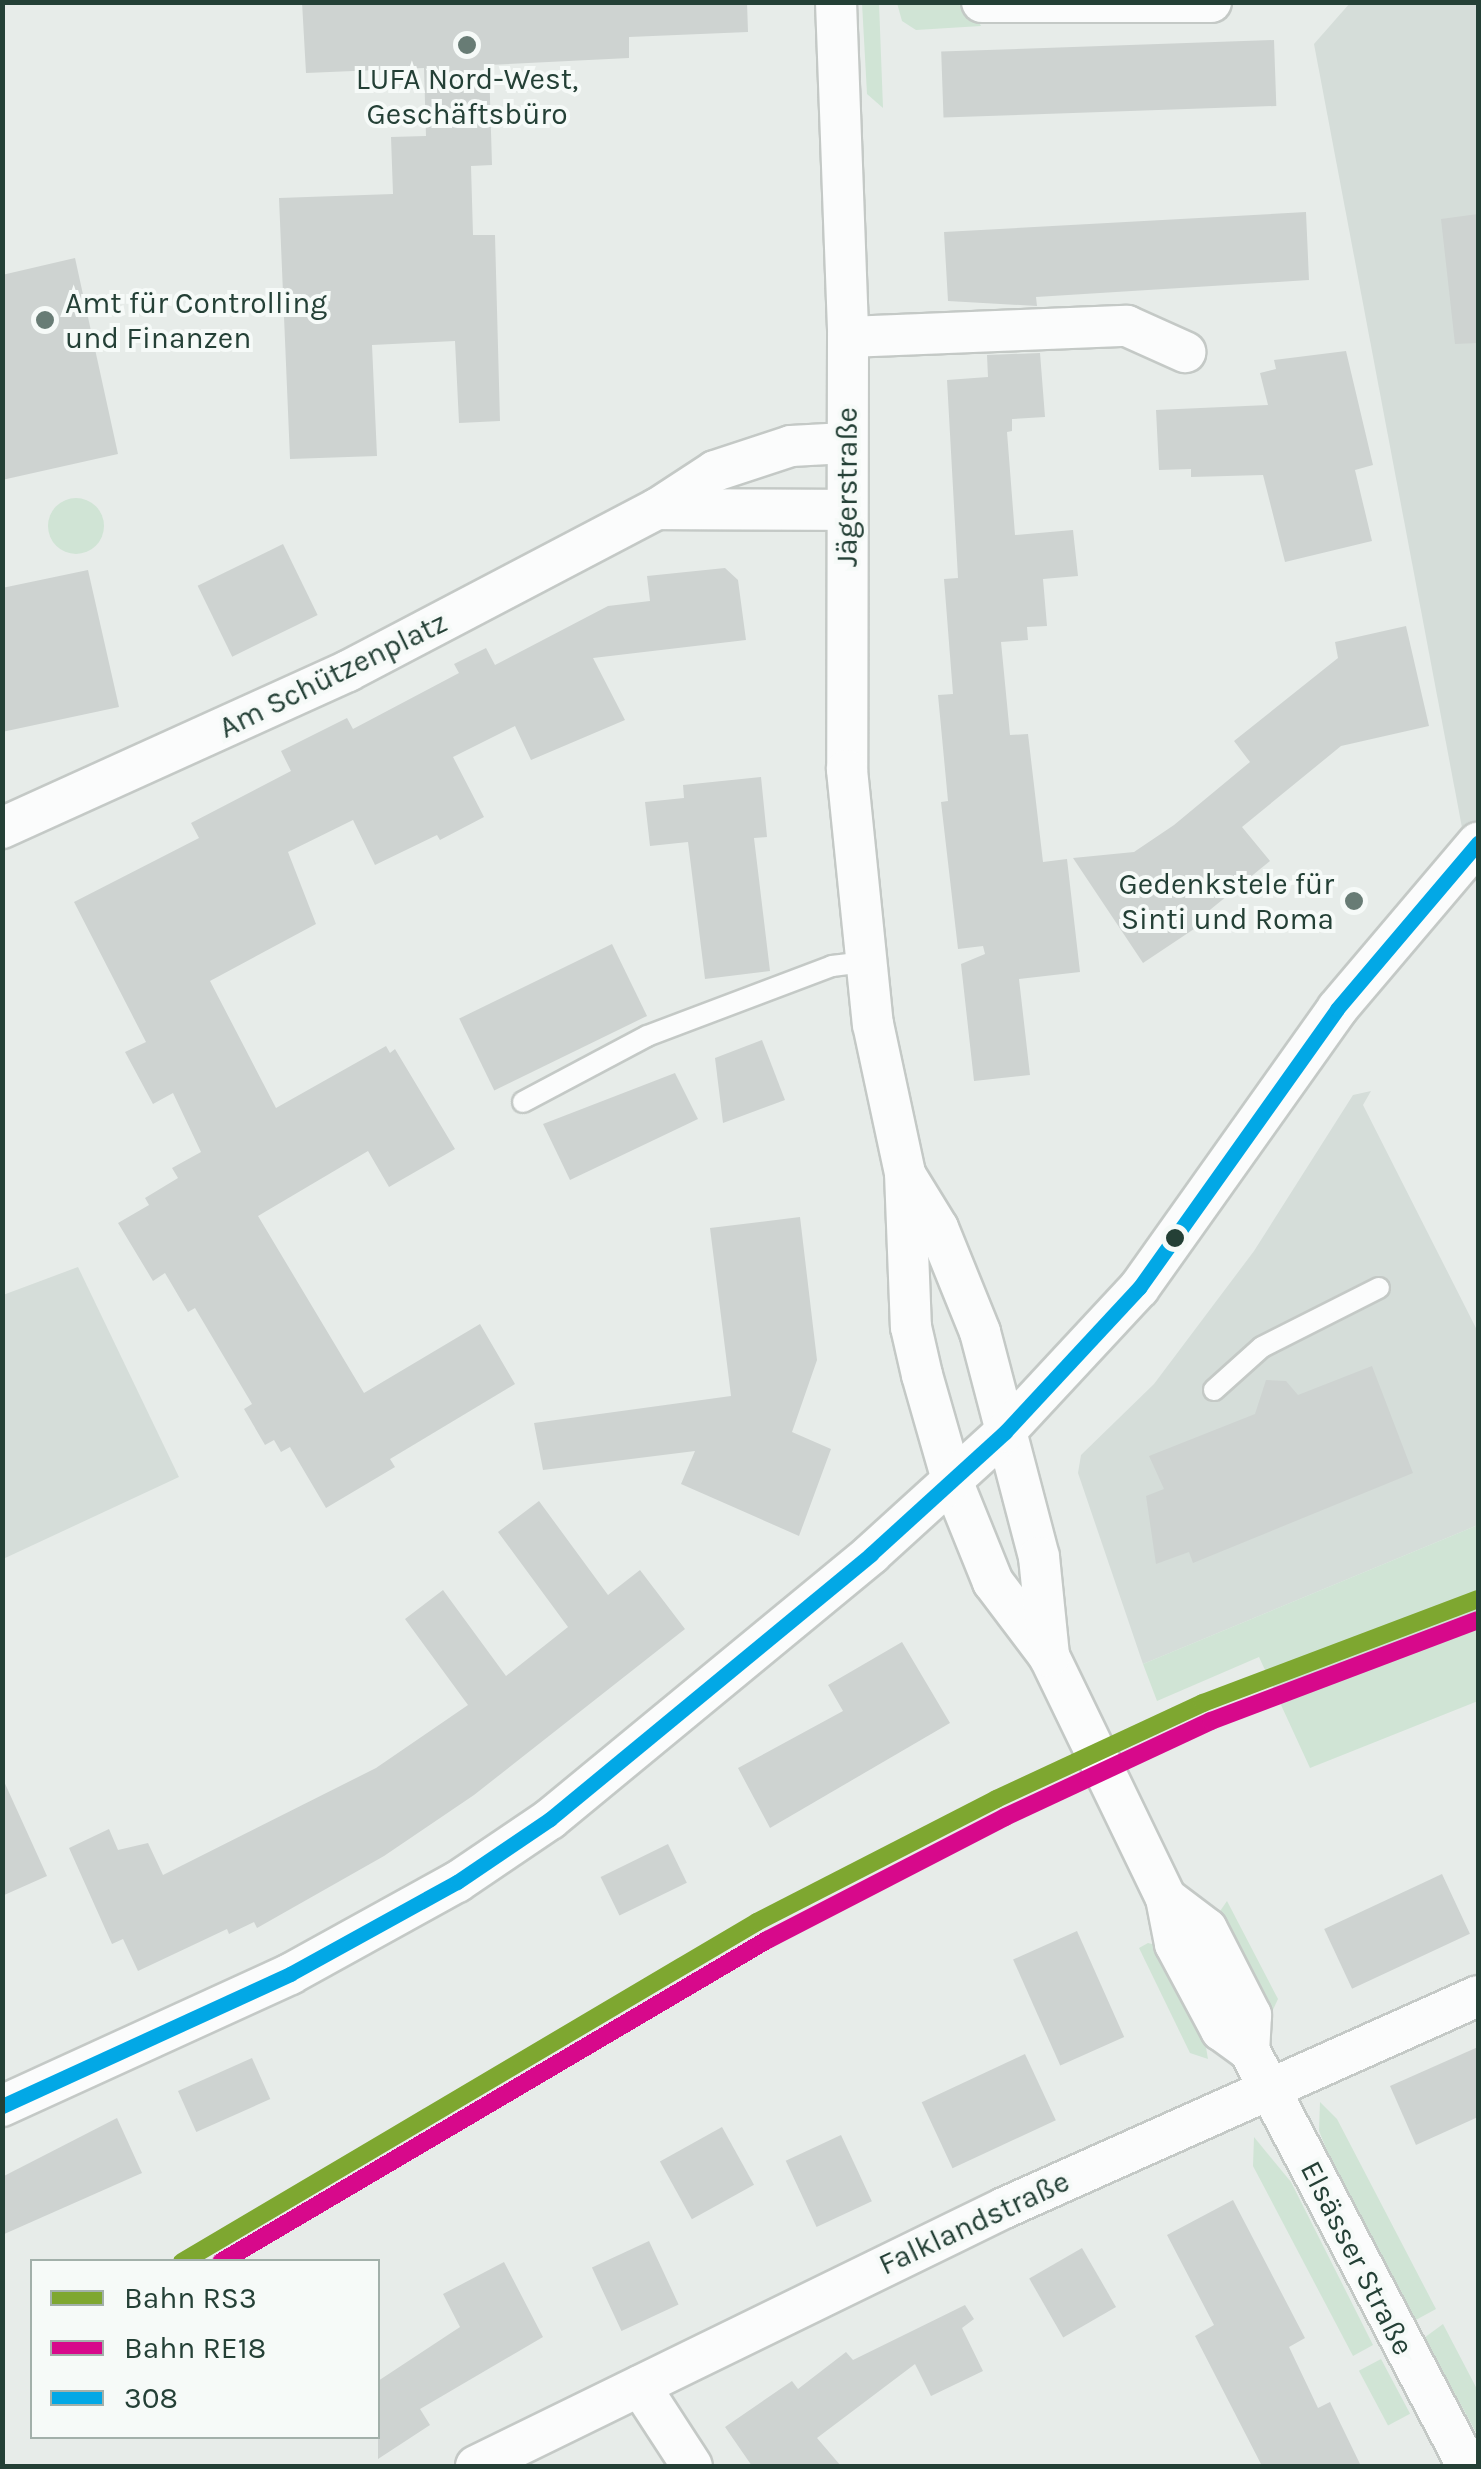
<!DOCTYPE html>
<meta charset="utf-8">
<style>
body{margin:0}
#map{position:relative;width:1481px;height:2469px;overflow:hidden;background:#e7ece9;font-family:Karla,sans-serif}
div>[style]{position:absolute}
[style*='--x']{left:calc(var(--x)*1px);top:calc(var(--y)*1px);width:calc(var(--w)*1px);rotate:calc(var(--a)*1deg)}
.built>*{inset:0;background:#d5ddd9}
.green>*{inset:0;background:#d0e4d5;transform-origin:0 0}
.round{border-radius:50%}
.building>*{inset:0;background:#ced3d1;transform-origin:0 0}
.roads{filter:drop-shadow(2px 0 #c4c9c6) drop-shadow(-2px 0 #c4c9c6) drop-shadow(0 2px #c4c9c6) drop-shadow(0 -2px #c4c9c6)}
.lane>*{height:20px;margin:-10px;padding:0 10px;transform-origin:10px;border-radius:10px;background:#fbfcfc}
.street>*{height:40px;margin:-20px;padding:0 20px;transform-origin:20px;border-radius:20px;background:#fbfcfc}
.bus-1>*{height:15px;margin:-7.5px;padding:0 7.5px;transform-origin:7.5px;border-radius:7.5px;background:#02a8e6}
.rail-1>*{height:18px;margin:-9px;padding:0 9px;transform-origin:9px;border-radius:9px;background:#7ea730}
.rail-2>*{height:18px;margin:-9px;padding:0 9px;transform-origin:9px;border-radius:9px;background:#d7098b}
.dots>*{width:28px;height:28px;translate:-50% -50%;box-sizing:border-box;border:5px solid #f6faf8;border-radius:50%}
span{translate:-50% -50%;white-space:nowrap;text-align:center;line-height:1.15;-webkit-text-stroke:8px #f6faf8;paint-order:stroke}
.poi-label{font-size:30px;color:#244036}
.left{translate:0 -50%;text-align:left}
.right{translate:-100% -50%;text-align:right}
.street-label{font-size:30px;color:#244036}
.frame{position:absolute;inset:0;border:5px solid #244036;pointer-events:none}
.legend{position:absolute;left:30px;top:2259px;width:350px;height:180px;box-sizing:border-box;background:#f6faf8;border:2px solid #a2b0aa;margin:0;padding:12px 18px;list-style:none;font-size:30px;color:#244036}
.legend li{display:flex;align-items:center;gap:20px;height:50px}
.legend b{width:50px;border:2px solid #a2b0aa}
</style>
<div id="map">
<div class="built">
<div style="clip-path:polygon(1350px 3px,1478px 3px,1478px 843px,1467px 854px,1314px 44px)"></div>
<div style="clip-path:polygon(1371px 1091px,1363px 1105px,1478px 1332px,1478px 1525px,1143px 1664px,1078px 1473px,1081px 1455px,1154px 1384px,1254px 1251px,1353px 1095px)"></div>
<div style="clip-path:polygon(78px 1267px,179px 1477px,3px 1559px,3px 1295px)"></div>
</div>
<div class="green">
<div style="clip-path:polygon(862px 3px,879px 3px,883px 108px,867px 94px)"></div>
<div style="clip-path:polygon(897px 3px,955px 3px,974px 12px,981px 26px,916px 30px,902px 21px)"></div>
<div class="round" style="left:48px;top:498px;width:56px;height:56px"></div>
<div style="clip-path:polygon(1478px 1525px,1478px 1701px,1310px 1768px,1259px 1657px,1157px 1701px,1143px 1664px)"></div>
<div style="clip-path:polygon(1227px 1901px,1278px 1999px,1269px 2018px,1214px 1920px)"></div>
<div style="clip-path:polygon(1148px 1943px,1163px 1947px,1203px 2030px,1208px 2059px,1190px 2053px,1139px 1948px)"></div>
<div style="clip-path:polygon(1320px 2102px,1337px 2119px,1436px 2309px,1414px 2321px,1332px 2163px,1319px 2131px)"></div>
<div style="clip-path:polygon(1254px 2137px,1291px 2182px,1373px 2345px,1353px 2356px,1253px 2166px)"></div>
<div style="clip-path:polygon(1443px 2324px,1478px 2391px,1478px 2436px,1424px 2338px)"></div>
<div style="left:1381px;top:2359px;width:62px;height:25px;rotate:62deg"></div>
</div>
<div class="building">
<div style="clip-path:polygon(302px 2px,747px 2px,748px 32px,629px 37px,629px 58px,489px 65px,492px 165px,471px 166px,473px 235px,495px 235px,500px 421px,459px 423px,455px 341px,372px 345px,377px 456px,290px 459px,279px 198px,393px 194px,391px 137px,426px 136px,424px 68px,306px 73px)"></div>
<div style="left:1274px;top:40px;width:66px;height:333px;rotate:88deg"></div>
<div style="clip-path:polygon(1306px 212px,1309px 280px,1036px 297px,1037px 306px,948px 301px,944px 232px)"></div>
<div style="clip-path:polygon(1478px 214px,1478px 343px,1455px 344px,1441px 219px)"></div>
<div style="clip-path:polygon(75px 258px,118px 454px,2px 480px,2px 275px)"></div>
<div style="clip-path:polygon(1346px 351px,1373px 465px,1355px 470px,1372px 541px,1285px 562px,1263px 475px,1191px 477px,1191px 469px,1159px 470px,1156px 410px,1268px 405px,1260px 373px,1276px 369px,1274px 360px)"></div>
<div style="clip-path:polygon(1040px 353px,1045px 417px,1012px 419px,1012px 431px,1007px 432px,1015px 535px,1073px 530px,1078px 576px,1043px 579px,1047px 626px,1027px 627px,1028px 640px,1001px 642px,1010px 735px,1028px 734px,1043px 862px,1067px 859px,1080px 972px,1019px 979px,1030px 1075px,974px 1081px,961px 964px,985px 954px,983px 946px,958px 949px,941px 802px,948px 801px,938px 695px,953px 694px,944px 579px,958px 578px,947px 380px,988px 377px,987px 355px)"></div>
<div style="left:283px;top:544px;width:79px;height:95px;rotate:64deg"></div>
<div style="clip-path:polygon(725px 568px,738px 580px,746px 640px,593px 658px,625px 720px,531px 760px,515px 726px,453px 757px,484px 817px,440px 840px,437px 835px,375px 865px,353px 820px,288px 852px,316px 924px,210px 981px,276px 1108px,386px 1046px,390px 1053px,395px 1049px,455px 1149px,389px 1187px,368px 1151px,258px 1216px,364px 1393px,480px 1324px,515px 1384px,390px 1459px,395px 1467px,326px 1508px,290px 1447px,281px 1452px,274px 1440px,265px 1445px,244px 1409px,252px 1404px,195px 1308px,188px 1312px,165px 1273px,153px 1281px,118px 1223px,149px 1205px,145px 1198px,178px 1178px,172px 1168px,201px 1152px,173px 1093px,153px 1104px,125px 1052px,146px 1042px,74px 902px,199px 838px,191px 823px,291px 771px,281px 751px,347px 718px,353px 729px,459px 673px,454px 664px,486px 648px,495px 665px,608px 606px,650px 601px,647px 576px)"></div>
<div style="clip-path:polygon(88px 570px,119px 707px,2px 732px,2px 588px)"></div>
<div style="clip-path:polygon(1406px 626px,1429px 726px,1341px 746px,1242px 827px,1270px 861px,1200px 918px,1203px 923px,1143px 963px,1073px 858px,1134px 852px,1174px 825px,1250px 762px,1234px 741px,1338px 658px,1335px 642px)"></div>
<div style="clip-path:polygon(761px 777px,767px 837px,754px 838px,770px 971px,705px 979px,688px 842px,650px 846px,645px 802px,684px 798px,683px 785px)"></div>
<div style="left:612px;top:944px;width:80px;height:170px;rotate:64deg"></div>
<div style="clip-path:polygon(762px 1040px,785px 1100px,723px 1123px,715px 1058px)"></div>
<div style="clip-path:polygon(675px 1073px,698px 1119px,570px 1180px,543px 1124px)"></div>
<div style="clip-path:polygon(800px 1217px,817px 1360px,792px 1432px,831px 1449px,799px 1536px,681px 1484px,695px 1451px,543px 1470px,534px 1423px,731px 1396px,710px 1228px)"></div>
<div style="clip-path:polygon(1372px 1366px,1413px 1473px,1193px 1563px,1189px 1552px,1156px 1564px,1146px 1496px,1164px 1489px,1149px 1456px,1255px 1414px,1266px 1380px,1286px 1381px,1298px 1395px)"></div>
<div style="clip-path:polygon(539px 1501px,608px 1595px,640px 1570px,685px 1629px,474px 1795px,384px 1856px,257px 1928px,254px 1922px,229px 1934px,227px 1929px,138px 1971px,123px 1939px,112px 1944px,69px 1848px,109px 1829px,118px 1850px,148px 1843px,163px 1875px,376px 1768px,468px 1705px,405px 1619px,443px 1590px,506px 1676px,568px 1627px,498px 1532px)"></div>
<div style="clip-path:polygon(902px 1642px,950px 1723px,770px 1828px,738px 1768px,843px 1711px,828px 1685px)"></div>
<div style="clip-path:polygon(2px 1777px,47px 1876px,2px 1896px)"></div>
<div style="left:668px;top:1844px;width:43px;height:75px;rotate:64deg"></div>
<div style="left:1442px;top:1874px;width:66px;height:130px;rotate:65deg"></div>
<div style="left:1077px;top:1931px;width:116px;height:70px;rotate:66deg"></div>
<div style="clip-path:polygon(1478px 2047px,1478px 2117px,1416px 2145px,1390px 2086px)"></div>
<div style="left:1025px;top:2054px;width:73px;height:114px;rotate:65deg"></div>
<div style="left:252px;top:2058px;width:45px;height:81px;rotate:66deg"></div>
<div style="clip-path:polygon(117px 2118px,142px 2173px,2px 2235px,2px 2177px)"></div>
<div style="left:722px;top:2127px;width:66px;height:71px;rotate:61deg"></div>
<div style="left:841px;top:2135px;width:73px;height:61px;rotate:65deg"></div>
<div style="clip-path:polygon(1233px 2200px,1305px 2338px,1289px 2347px,1318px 2408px,1330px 2402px,1361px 2466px,1262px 2466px,1195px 2336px,1214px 2325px,1167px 2235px)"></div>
<div style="left:649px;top:2241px;width:70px;height:63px;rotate:65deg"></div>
<div style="left:1082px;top:2248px;width:68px;height:61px;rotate:60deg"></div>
<div style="clip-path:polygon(504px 2262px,543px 2337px,420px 2409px,430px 2425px,378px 2459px,378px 2381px,460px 2327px,443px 2294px)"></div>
<div style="clip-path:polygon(965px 2305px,974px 2319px,962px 2328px,983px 2371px,931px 2396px,915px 2364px,817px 2438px,841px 2466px,752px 2466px,725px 2427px,792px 2381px,798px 2389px,846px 2352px,853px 2360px)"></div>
</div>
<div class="roads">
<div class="lane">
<div style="--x:523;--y:1102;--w:140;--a:-28"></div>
<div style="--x:647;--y:1036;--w:198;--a:-20.7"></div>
<div style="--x:832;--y:966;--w:32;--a:-7"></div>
<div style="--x:1214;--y:1390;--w:64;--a:-41.9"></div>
<div style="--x:1262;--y:1347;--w:131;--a:-26.8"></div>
</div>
<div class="street">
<div style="--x:836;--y:2;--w:335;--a:87.9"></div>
<div style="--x:848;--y:337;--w:433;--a:90.1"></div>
<div style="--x:847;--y:770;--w:255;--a:84.2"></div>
<div style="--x:873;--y:1024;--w:152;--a:77.9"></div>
<div style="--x:905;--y:1173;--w:154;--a:87.8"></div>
<div style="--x:911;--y:1327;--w:49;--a:77.1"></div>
<div style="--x:922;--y:1375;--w:112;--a:74"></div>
<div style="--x:953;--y:1483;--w:107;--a:68"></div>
<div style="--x:993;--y:1582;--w:93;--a:52.9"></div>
<div style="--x:1049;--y:1656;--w:269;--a:64.2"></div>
<div style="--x:1166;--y:1898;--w:47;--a:78.9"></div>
<div style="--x:1175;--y:1944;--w:98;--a:61.9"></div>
<div style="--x:1221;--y:2030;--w:34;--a:36"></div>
<div style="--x:1249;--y:2050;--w:470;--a:62.3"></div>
<div style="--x:982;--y:2;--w:229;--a:0"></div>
<div style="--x:848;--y:337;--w:279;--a:-2.3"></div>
<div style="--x:1127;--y:326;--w:64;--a:24.1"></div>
<div style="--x:657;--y:509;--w:189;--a:0.3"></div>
<div style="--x:2;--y:828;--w:380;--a:-24.4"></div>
<div style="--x:348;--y:671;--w:349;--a:-27.7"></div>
<div style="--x:657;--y:509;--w:69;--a:-33.2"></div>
<div style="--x:715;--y:471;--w:80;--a:-18.2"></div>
<div style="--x:791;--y:446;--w:55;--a:-3.1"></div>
<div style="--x:906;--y:1176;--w:61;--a:58.4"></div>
<div style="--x:938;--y:1228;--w:112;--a:68"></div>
<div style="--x:980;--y:1332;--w:233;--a:75.3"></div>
<div style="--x:1039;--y:1557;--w:100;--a:84.2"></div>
<div style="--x:1166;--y:1898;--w:51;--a:37.1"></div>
<div style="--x:1207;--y:1929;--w:97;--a:62.9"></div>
<div style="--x:1251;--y:2015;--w:35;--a:93"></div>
<div style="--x:2;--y:2106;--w:317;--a:-24.6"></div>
<div style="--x:290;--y:1974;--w:191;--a:-28.9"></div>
<div style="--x:457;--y:1882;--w:112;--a:-34.1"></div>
<div style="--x:550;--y:1819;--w:416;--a:-39.5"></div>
<div style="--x:871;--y:1554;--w:181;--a:-42.3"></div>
<div style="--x:1005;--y:1432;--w:197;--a:-47.1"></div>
<div style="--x:1139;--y:1288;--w:342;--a:-54.6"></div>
<div style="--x:1337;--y:1009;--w:218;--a:-49.7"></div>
<div style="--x:640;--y:2386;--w:95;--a:57"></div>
<div style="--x:476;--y:2466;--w:588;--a:-26.04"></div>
<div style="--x:1004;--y:2208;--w:519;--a:-24.1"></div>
</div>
</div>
<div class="bus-1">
<div style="--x:2;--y:2106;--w:317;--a:-24.6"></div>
<div style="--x:290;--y:1974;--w:191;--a:-28.9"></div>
<div style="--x:457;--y:1882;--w:112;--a:-34.1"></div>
<div style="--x:550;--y:1819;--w:416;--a:-39.5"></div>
<div style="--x:871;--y:1554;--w:181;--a:-42.3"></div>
<div style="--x:1005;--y:1432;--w:197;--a:-47.1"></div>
<div style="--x:1139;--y:1288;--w:342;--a:-54.6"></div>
<div style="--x:1337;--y:1009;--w:218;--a:-49.7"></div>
</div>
<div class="rail-1">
<div style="--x:182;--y:2262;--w:668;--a:-30.6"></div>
<div style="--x:757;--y:1922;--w:269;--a:-27.2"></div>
<div style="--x:996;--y:1799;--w:228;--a:-24.9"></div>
<div style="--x:1203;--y:1703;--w:294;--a:-20.7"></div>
</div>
<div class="rail-2">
<div style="--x:221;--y:2262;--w:634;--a:-30.53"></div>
<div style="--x:767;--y:1940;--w:268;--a:-27.3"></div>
<div style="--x:1005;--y:1817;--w:227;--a:-25"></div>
<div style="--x:1211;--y:1721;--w:285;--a:-20.7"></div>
</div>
<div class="dots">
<div style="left:467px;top:45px;background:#687c75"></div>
<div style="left:45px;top:320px;background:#687c75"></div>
<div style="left:1354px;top:901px;background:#687c75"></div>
<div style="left:1175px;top:1238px;background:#244036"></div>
</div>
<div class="poi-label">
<span style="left:467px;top:96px">LUFA Nord-West,<br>Geschäftsbüro</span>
<span class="left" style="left:65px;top:320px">Amt für Controlling<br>und Finanzen</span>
<span class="right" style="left:1334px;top:901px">Gedenkstele für<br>Sinti und Roma</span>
</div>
<div class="street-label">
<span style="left:847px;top:487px;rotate:-90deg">Jägerstraße</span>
<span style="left:333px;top:675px;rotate:-26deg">Am Schützenplatz</span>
<span style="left:974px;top:2223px;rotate:-25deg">Falklandstraße</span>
<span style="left:1357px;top:2258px;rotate:63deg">Elsässer Straße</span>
</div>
<div class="frame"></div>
<ul class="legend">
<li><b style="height:12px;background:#7ea730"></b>Bahn RS3</li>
<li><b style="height:12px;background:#d7098b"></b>Bahn RE18</li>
<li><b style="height:12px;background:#02a8e6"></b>308</li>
</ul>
</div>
